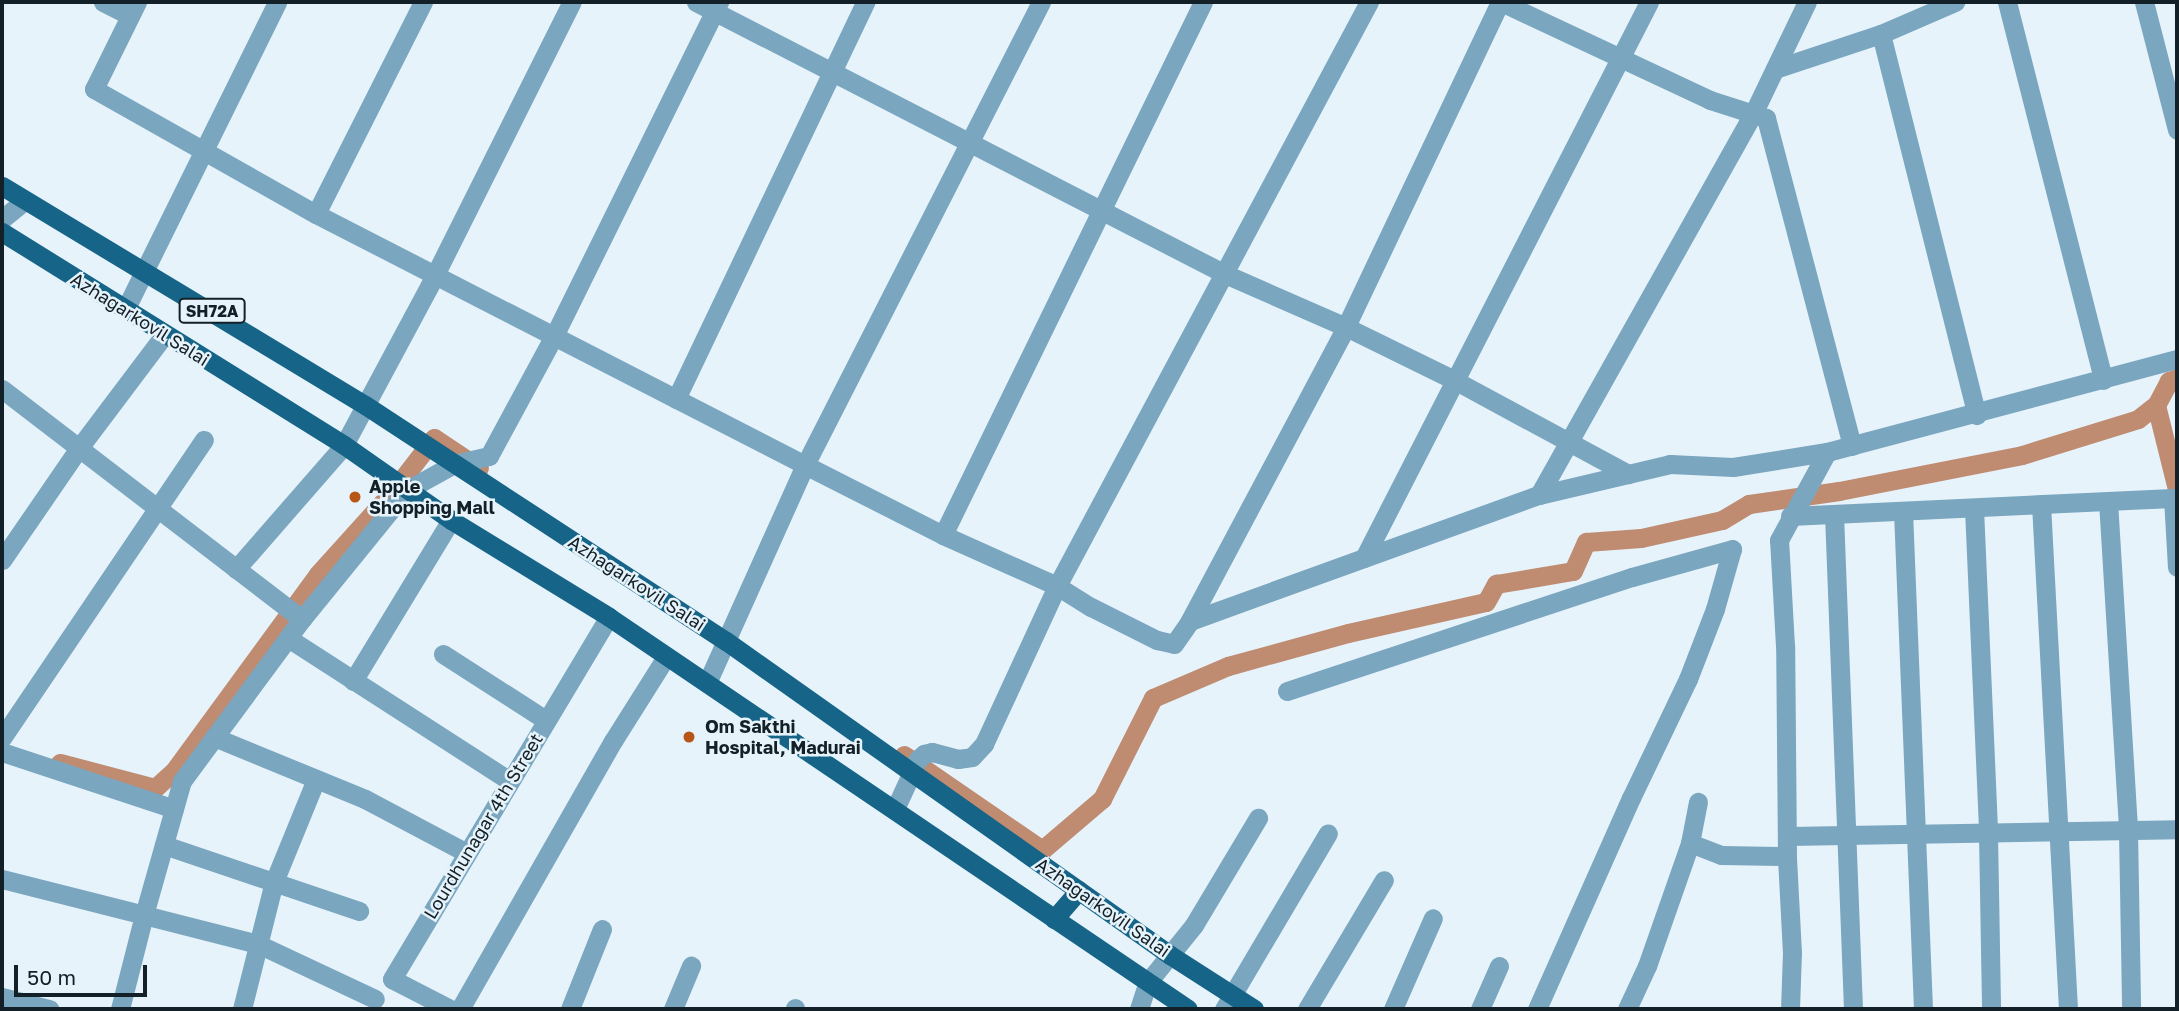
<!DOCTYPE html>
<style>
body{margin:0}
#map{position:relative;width:2179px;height:1011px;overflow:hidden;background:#e6f3fb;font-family:"Golos Text",sans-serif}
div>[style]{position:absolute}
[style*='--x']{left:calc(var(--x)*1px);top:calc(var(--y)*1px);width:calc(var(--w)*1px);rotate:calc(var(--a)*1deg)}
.canal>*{height:19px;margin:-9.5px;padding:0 9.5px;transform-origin:9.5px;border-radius:9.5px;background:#bf8b71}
.minor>*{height:19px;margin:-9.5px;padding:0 9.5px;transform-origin:9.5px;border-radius:9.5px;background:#7aa6bf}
.primary>*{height:19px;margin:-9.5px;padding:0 9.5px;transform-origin:9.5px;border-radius:9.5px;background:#166588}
.dots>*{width:19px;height:19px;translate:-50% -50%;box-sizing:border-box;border:4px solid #e6f3fb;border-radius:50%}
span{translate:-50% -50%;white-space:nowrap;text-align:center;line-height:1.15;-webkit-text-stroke:5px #e6f3fb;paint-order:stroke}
.shield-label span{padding:2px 5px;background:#e6f3fb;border:2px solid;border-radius:5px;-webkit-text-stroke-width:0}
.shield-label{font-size:16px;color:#132027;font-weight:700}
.street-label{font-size:18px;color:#132027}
.poi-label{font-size:18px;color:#132027;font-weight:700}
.left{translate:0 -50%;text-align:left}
.frame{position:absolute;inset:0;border:4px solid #132027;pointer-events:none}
.scale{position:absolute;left:14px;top:965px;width:133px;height:32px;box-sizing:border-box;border:4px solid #132027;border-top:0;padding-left:9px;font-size:21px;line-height:24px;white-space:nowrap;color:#132027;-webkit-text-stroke:5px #e6f3fb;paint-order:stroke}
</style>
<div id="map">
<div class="canal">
<div style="--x:2177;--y:378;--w:9;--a:159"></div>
<div style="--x:2169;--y:381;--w:27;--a:118"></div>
<div style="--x:2156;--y:405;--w:87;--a:76"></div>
<div style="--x:904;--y:755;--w:168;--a:34.5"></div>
<div style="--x:1042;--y:850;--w:79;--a:-40.4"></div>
<div style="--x:1102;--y:799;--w:113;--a:-63.2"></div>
<div style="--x:1153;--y:698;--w:82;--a:-23.1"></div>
<div style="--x:1228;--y:666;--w:124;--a:-15.4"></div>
<div style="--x:1348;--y:633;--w:141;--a:-12.7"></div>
<div style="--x:1486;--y:602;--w:21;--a:-61"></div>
<div style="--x:1496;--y:584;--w:78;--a:-9.6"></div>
<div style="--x:1573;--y:571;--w:32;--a:-66"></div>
<div style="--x:1586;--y:542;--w:55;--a:-4.2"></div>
<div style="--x:1641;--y:538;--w:83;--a:-12.5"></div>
<div style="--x:1722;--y:520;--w:31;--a:-31"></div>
<div style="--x:1749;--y:504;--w:91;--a:-8.2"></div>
<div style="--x:1839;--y:491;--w:187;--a:-11.1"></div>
<div style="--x:2022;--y:455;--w:121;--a:-17.2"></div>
<div style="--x:2138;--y:419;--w:23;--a:-38"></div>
<div style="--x:60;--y:763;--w:98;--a:14.7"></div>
<div style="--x:155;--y:788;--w:25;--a:-42"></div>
<div style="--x:174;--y:771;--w:244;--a:-53.8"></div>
<div style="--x:318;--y:574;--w:112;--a:-47.9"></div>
<div style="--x:393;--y:491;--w:67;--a:-52.3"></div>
<div style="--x:434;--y:438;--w:54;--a:33.7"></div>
</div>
<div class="minor">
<div style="--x:103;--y:2;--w:30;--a:27"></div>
<div style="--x:137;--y:2;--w:97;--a:116.3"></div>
<div style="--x:94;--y:89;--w:255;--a:29.4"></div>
<div style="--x:423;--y:2;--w:237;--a:116.8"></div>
<div style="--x:316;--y:214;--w:550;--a:27.17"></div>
<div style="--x:805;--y:465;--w:155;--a:26.9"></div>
<div style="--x:943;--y:535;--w:125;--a:24.1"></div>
<div style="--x:1057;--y:586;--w:40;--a:32"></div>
<div style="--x:1091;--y:607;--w:74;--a:26.6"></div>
<div style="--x:1157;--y:640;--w:17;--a:13"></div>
<div style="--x:1174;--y:644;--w:28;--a:-55"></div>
<div style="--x:696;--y:2;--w:595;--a:27.21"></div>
<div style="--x:1225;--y:274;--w:132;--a:23.7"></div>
<div style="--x:1346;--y:327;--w:123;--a:26.1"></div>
<div style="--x:1456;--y:381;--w:196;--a:28.4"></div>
<div style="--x:1500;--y:2;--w:360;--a:115.4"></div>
<div style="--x:1346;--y:327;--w:333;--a:118"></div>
<div style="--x:1190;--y:621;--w:371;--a:-19.9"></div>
<div style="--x:1539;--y:495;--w:135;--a:-13.3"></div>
<div style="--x:1670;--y:464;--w:63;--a:2.7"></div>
<div style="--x:1733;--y:467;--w:95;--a:-9.1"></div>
<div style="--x:1501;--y:2;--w:231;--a:25.1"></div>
<div style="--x:1710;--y:100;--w:59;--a:17.8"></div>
<div style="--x:1766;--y:118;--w:339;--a:75.3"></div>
<div style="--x:2007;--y:2;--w:390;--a:75.7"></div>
<div style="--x:2144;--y:2;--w:132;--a:75.5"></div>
<div style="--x:1881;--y:34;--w:81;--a:-23.4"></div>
<div style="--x:1775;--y:69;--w:112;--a:-18.3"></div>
<div style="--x:1881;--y:34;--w:393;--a:75.9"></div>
<div style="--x:2;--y:219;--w:28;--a:-39"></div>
<div style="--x:126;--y:308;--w:341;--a:-63.7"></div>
<div style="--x:2;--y:389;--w:378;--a:37.5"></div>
<div style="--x:676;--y:399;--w:440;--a:-64.5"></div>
<div style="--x:1539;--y:495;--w:437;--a:-60.7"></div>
<div style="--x:1753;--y:114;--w:124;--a:-64.3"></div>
<div style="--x:2108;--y:501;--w:330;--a:86.5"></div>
<div style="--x:2128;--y:830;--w:179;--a:89"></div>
<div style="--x:2041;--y:504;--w:506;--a:86.94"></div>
<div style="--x:1974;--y:508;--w:325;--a:87.5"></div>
<div style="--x:1988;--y:833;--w:176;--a:89"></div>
<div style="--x:1903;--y:511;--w:498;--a:87.7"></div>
<div style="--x:1834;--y:514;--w:495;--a:87.8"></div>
<div style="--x:1790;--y:516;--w:383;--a:-2.7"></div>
<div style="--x:2173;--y:498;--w:69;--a:86.7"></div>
<div style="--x:943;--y:535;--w:593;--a:-64"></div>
<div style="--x:1364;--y:558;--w:625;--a:-62.86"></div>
<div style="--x:2;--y:560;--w:136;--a:-55.5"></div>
<div style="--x:79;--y:448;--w:141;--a:-53"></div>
<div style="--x:236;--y:569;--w:164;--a:-48.9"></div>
<div style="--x:344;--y:445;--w:193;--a:-61.8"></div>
<div style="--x:435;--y:275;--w:305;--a:-63.4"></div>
<div style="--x:288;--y:638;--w:264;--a:32.8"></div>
<div style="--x:443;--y:654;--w:122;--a:32.7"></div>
<div style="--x:353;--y:681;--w:188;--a:-58.7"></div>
<div style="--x:707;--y:683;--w:239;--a:-65.8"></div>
<div style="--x:805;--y:465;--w:520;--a:-62.99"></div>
<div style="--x:1287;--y:691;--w:363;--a:-18.3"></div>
<div style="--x:1632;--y:577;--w:104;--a:-15.6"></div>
<div style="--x:214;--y:737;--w:163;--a:22.3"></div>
<div style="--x:365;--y:799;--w:115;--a:27.9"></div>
<div style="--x:2;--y:738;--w:360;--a:-55.9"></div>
<div style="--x:2;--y:752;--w:181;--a:18.3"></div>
<div style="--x:895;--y:809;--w:55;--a:-65.3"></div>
<div style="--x:918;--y:759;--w:8;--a:-40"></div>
<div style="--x:924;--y:754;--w:8;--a:-14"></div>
<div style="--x:932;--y:752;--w:27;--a:15"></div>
<div style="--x:958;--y:759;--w:14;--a:-8"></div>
<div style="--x:972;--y:757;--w:18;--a:-47"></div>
<div style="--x:984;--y:744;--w:174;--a:-65.2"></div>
<div style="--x:1057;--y:586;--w:662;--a:-61.89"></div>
<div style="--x:1788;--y:836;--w:389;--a:-1"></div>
<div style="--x:1690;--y:843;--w:33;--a:21"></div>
<div style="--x:1721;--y:855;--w:66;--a:0.9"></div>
<div style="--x:164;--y:845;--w:206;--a:18.7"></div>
<div style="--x:2;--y:879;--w:146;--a:14.2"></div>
<div style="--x:144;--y:915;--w:139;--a:-74.2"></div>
<div style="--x:182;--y:781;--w:202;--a:-53.5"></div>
<div style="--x:302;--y:619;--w:166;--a:-50.9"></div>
<div style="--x:407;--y:490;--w:54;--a:-29"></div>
<div style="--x:454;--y:464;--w:36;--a:-13"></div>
<div style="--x:489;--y:456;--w:136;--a:-61.6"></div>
<div style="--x:554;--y:336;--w:373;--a:-63.7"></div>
<div style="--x:2;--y:997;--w:49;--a:14.3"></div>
<div style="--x:120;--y:1009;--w:97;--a:-75.7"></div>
<div style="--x:144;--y:915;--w:118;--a:14.3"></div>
<div style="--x:258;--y:944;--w:129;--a:25.2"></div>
<div style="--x:242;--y:1009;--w:131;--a:-75.9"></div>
<div style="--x:274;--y:882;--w:111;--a:-67.8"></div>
<div style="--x:450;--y:1009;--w:65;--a:-152.7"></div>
<div style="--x:392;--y:979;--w:422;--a:-59.1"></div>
<div style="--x:460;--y:1009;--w:309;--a:-60.3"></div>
<div style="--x:613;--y:741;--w:99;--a:-57.8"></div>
<div style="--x:570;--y:1009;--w:86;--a:-68.2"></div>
<div style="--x:673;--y:1009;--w:47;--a:-67.3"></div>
<div style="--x:795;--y:1009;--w:1;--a:-90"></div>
<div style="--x:1139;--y:1009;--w:28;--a:-72"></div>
<div style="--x:1148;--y:982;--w:73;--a:-51.1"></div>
<div style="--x:1194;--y:925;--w:125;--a:-59.1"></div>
<div style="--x:1224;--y:1009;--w:204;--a:-59.4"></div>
<div style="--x:1307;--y:1009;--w:150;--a:-59.2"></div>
<div style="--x:1393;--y:1009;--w:99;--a:-66.3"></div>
<div style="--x:1480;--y:1009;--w:47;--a:-66.2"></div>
<div style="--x:1537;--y:1009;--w:231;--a:-66"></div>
<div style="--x:1631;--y:798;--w:132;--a:-64.4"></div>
<div style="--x:1688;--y:679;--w:75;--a:-68.9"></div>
<div style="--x:1715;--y:609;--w:62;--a:-74.2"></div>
<div style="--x:1627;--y:1009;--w:47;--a:-65.1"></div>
<div style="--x:1647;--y:966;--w:130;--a:-70.7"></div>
<div style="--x:1690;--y:843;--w:42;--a:-79"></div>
<div style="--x:1790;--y:1009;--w:56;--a:-88"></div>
<div style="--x:1792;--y:953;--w:97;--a:-93"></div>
<div style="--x:1787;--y:856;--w:210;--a:-90.5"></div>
<div style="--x:1785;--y:646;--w:106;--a:-93.2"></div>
<div style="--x:1779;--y:540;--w:100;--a:-61.4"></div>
<div style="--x:1827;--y:452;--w:362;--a:-14.9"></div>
</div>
<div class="primary">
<div style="--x:2;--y:186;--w:424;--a:31.1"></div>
<div style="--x:365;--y:405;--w:431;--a:33.2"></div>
<div style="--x:726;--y:641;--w:544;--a:35.27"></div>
<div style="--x:1170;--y:955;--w:100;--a:32.7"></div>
<div style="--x:2;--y:232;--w:403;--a:31.9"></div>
<div style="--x:344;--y:445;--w:131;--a:35"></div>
<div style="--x:451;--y:520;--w:185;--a:31.5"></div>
<div style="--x:609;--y:617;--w:699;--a:34.1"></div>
<div style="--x:1054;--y:919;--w:38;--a:-49"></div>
</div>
<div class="dots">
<div style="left:355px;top:497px;background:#b85618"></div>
<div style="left:689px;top:737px;background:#b85618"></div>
</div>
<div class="shield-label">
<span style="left:212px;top:311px">SH72A</span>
</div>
<div class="street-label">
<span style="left:140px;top:319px;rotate:32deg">Azhagarkovil Salai</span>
<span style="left:637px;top:583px;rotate:33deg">Azhagarkovil Salai</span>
<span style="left:483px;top:826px;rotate:-59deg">Lourdhunagar 4th Street</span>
<span style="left:1103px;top:907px;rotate:35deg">Azhagarkovil Salai</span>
</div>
<div class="poi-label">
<span class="left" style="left:369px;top:497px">Apple<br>Shopping Mall</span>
<span class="left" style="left:705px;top:737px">Om Sakthi<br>Hospital, Madurai</span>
</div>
<div class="frame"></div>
<div class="scale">50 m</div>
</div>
